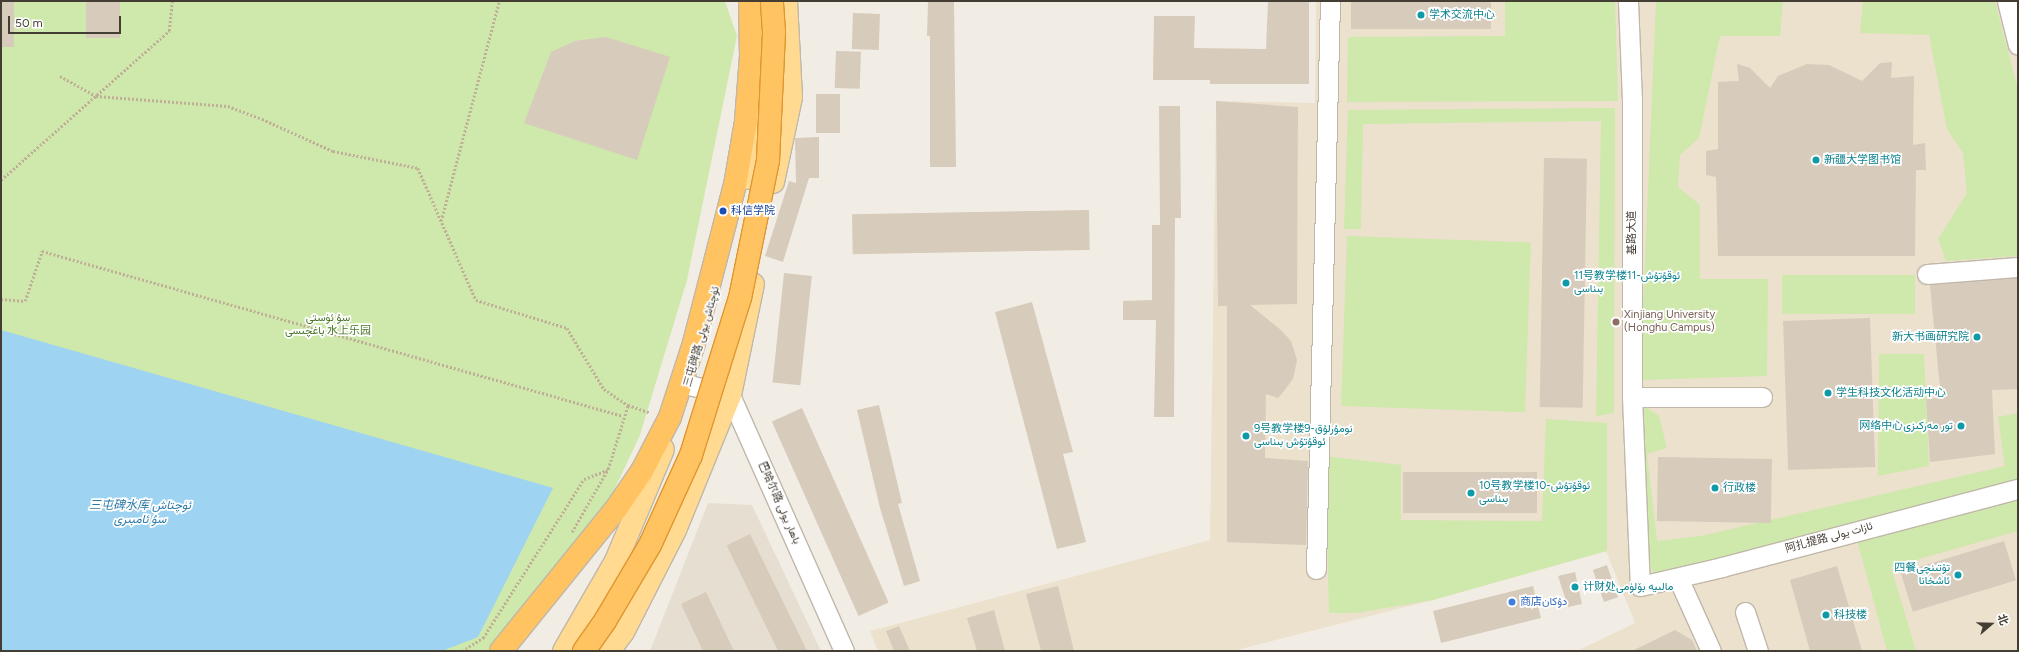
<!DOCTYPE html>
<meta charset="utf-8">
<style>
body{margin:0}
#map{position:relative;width:2019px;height:652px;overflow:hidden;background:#f2ede4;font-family:Figtree,Vazirmatn,"Noto Sans SC",sans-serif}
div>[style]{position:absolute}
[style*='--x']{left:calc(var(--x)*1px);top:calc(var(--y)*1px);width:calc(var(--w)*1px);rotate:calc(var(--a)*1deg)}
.residential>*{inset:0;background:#e6dfd1}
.education>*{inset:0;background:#ece1cd}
.green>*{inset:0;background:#cfe8ab;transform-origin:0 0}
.water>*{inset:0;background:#9ed3f1}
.building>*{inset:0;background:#d7cbbc;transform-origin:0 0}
.path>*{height:2.5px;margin-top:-1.25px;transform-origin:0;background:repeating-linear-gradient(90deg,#bfaf97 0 2px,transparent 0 4px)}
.roads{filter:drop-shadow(1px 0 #c0b7a9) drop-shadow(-1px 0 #c0b7a9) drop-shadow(0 1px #c0b7a9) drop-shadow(0 -1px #c0b7a9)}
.minor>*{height:19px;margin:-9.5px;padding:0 9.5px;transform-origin:9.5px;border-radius:9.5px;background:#fff}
.major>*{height:22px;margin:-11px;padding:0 11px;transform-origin:11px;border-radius:11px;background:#ffda90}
.highway>*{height:22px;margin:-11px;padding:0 11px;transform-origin:11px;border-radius:11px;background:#ffc362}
.bridges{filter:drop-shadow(1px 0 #df9631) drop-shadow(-1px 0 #df9631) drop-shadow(0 1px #df9631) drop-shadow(0 -1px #df9631)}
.highway-bridge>*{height:22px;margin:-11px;padding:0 11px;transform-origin:11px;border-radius:11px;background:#ffc362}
.dots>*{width:11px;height:11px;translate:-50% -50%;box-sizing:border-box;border:2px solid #fff;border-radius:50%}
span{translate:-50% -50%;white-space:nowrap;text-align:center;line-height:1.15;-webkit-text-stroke:3.5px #fff;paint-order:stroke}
.culture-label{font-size:11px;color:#0d838f}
.left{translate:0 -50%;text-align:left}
.right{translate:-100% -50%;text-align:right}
.transit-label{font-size:11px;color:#164399}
.street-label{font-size:11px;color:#443d34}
.education-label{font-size:11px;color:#785e54}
.park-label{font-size:11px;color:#497627}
.shop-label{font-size:11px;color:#366cbe}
.water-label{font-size:12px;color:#2b7aa9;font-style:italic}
.frame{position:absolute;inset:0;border:2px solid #443d34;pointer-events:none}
.north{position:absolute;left:1971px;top:604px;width:40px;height:40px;-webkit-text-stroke:3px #fff;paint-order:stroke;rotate:70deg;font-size:11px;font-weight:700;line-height:16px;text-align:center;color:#443d34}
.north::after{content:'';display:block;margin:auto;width:14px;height:18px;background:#443d34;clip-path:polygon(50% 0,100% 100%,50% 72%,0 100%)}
.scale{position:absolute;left:8px;top:16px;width:113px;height:18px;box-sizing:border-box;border:2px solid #443d34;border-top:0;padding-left:5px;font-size:12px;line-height:14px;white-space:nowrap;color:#443d34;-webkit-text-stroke:3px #fff;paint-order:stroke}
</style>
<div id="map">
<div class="residential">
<div style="clip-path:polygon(708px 503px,752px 505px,821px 651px,650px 651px)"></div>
</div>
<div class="education">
<div style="clip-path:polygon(1316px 1px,2018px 1px,2018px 651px,1577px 651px,1635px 623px,1606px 551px,1433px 600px,1233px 651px,878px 651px,870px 631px,1210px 540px,1216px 101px,1315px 103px)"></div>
</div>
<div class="green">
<div style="clip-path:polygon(1px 1px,725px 1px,737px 36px,687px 280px,640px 435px,581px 561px,511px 651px,1px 651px)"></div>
<div style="clip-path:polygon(1505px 1px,1615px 1px,1618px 101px,1347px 102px,1348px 37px,1505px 36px)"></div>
<div style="clip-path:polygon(1656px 1px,1783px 1px,1780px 36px,1720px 36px,1699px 138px,1680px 155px,1678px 187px,1700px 205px,1700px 279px,1768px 279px,1767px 376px,1640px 380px)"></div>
<div style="clip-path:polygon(1863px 1px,1995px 1px,2018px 90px,2018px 256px,1946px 261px,1938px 239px,1967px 193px,1963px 153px,1947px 129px,1929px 35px,1860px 33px)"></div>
<div style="clip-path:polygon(1604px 108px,1615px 108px,1614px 413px,1596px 416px,1601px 121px,1363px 124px,1361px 229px,1344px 229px,1348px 110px)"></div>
<div style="left:1347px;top:236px;width:184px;height:170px;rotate:2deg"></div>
<div style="left:1782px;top:275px;width:133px;height:39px"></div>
<div style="clip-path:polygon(1879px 354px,1924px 354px,1929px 466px,1878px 476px)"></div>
<div style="clip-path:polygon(1641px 404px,1659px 416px,1667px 448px,1647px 454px,1657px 541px,1701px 536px,2005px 466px,1998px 417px,2018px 413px,2018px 490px,1656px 578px,1642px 549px)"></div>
<div style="clip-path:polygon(1546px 419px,1607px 423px,1607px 551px,1433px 600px,1356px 613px,1329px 613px,1325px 456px,1401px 465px,1401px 520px,1542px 521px)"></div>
<div style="clip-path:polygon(2018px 498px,2018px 531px,1891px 567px,1916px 651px,1887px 651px,1857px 540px)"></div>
</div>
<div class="water">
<div style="clip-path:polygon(1px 330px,553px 488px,478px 637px,442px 651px,1px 651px)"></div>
</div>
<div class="building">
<div style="left:1px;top:1px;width:13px;height:46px"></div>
<div style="left:86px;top:1px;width:34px;height:37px"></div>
<div style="clip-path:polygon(928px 1px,954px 1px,956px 167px,930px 167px,930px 36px,927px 36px)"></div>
<div style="clip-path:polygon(1268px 1px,1309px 1px,1309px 84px,1210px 84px,1210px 80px,1153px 80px,1154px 16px,1195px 16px,1194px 48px,1266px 49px)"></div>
<div style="left:1351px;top:1px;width:140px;height:28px"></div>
<div style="left:853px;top:13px;width:27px;height:36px;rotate:2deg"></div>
<div style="clip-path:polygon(606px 37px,670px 57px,637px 160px,524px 123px,551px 52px,575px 41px)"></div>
<div style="left:836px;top:51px;width:25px;height:37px;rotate:2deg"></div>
<div style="clip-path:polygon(1892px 62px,1891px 78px,1914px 76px,1913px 145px,1925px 143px,1926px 170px,1916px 170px,1915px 256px,1718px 256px,1716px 177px,1706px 175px,1706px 151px,1718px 149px,1718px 82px,1739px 81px,1737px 64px,1750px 68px,1770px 88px,1778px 76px,1807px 64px,1829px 65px,1862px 81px,1880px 63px)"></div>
<div style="left:816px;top:94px;width:24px;height:39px"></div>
<div style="clip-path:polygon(1216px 101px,1298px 107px,1297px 304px,1250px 305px,1281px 330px,1291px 341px,1297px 360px,1293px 379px,1284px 391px,1278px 398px,1266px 394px,1265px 458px,1308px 461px,1306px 545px,1227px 542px,1227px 306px,1218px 306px)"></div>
<div style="clip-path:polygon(1159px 106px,1180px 106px,1181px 218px,1175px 218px,1174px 417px,1154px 417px,1156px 320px,1123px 320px,1123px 301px,1152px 300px,1152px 225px,1160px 225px)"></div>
<div style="clip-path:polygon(819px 137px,819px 178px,809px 178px,783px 262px,765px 256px,789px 181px,796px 183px,795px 138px)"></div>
<div style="left:1544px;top:158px;width:43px;height:249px;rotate:1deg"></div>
<div style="left:1089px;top:210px;width:40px;height:237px;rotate:89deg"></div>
<div style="left:784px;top:273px;width:28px;height:110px;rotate:6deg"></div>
<div style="clip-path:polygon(2018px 278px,2018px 389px,1992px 390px,1995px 454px,1930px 462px,1926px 399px,1941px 398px,1930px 285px)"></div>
<div style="clip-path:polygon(1032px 302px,1073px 452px,1063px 454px,1086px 542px,1057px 549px,995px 312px)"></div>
<div style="left:1870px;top:318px;width:149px;height:87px;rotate:88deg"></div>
<div style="clip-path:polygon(879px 405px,902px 503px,898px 504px,920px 581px,904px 586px,880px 508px,857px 410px)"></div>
<div style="left:802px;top:408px;width:213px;height:33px;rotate:66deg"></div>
<div style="left:1658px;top:457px;width:114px;height:64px;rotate:1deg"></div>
<div style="left:1403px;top:472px;width:134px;height:41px"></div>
<div style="left:750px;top:534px;width:130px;height:26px;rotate:64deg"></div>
<div style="left:2004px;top:541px;width:41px;height:108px;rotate:73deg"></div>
<div style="left:1607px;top:565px;width:34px;height:15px;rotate:71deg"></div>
<div style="clip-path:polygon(1837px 566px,1862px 651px,1810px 651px,1790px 580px)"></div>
<div style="clip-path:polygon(1575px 572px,1582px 604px,1568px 607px,1558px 576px)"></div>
<div style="clip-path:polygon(1058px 586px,1074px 651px,1041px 651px,1026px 594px)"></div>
<div style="left:1533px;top:586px;width:33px;height:103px;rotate:76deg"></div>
<div style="clip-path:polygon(706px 592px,734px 651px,703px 651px,681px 604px)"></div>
<div style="clip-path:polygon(994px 610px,1005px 651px,977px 651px,967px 618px)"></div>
<div style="clip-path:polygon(899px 626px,910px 651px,894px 651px,886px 631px)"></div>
<div style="clip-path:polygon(1675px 630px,1692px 640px,1697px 651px,1632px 651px)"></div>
</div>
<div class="path">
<div style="--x:60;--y:76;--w:41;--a:29.1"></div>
<div style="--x:96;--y:96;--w:132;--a:4.3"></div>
<div style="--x:228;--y:106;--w:36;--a:21"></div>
<div style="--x:262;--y:119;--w:78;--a:24.3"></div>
<div style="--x:333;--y:151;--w:87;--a:11.3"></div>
<div style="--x:418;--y:168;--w:144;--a:66.3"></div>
<div style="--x:476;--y:300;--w:95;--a:17.1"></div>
<div style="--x:567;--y:328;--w:71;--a:58.8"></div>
<div style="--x:604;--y:389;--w:29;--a:34"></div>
<div style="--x:628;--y:405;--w:24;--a:19"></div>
<div style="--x:1;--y:180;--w:225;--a:-41.6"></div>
<div style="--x:169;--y:31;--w:30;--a:-84"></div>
<div style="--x:441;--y:221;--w:228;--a:-75.2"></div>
<div style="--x:1;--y:299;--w:24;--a:5"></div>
<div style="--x:25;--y:301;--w:53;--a:-71.2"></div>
<div style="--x:42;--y:251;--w:604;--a:15.85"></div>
<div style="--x:572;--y:532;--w:73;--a:-60.3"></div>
<div style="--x:608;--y:469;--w:67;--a:-72.6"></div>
<div style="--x:462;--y:651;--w:25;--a:-32"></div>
<div style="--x:483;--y:638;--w:188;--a:-57.6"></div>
<div style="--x:584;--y:479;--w:25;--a:-21"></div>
</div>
<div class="roads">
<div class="minor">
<div style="--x:1628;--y:1;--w:98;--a:87.7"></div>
<div style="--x:1632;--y:99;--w:298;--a:90"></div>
<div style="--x:1632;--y:397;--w:189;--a:87.6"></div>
<div style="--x:1640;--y:586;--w:84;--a:-13"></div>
<div style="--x:1722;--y:567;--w:306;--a:-14.8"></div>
<div style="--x:2007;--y:1;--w:45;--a:76"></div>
<div style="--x:1927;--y:274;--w:91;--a:-4.4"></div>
<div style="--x:689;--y:385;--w:42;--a:13.7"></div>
<div style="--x:730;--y:395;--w:280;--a:66"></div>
<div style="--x:1632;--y:397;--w:130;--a:0"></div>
<div style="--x:1316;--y:569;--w:568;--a:-88.59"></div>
<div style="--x:1678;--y:578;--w:80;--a:65.7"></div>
<div style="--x:1745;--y:612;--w:41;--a:71.6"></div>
</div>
<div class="major">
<div style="--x:746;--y:178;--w:75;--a:-76.9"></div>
<div style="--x:763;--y:105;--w:71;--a:-92.4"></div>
<div style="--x:773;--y:182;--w:87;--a:-78"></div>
<div style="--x:791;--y:97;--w:96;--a:-93"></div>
<div style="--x:564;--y:651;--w:104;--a:-60"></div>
<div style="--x:616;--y:561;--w:121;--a:-67.2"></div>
<div style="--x:609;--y:651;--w:24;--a:-54"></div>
<div style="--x:623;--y:632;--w:114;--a:-63"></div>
<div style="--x:675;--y:530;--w:146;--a:-67.8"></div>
<div style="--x:730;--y:395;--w:113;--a:-78.3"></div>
</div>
<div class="highway">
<div style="--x:501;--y:651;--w:183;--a:-51"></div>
<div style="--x:616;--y:509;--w:46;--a:-55.6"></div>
<div style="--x:642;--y:471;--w:61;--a:-62.6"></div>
<div style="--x:670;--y:417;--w:78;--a:-72"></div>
<div style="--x:694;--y:343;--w:163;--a:-75.5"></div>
<div style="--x:735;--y:185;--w:65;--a:-80.2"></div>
<div style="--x:746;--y:121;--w:65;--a:-85.6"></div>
<div style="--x:751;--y:56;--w:55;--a:-91"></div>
</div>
</div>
<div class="bridges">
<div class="highway-bridge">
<div style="--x:584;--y:651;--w:37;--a:-55"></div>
<div style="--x:605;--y:621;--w:88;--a:-59.4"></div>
<div style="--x:650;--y:545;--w:99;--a:-65.5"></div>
<div style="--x:691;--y:455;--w:164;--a:-72.7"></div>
<div style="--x:740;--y:298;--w:141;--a:-78.5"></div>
<div style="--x:768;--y:160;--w:128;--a:-87.3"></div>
<div style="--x:774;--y:32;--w:31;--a:-94"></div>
</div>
</div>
<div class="dots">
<div style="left:1421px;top:15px;background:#0f9aa8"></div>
<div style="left:1816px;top:160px;background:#0f9aa8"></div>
<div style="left:723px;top:211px;background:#1a4fb4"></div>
<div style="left:1566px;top:283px;background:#0f9aa8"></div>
<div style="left:1616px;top:322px;background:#8d6e63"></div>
<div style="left:1977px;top:337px;background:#0f9aa8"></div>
<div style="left:1828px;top:393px;background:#0f9aa8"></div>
<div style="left:1961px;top:426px;background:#0f9aa8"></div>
<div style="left:1246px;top:436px;background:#0f9aa8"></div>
<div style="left:1715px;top:488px;background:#0f9aa8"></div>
<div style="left:1471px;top:493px;background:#0f9aa8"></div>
<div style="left:1958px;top:575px;background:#0f9aa8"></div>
<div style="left:1575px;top:587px;background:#0f9aa8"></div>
<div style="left:1512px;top:602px;background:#3f7fe0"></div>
<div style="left:1826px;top:615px;background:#0f9aa8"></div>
</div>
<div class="culture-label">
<span class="left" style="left:1429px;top:15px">学术交流中心</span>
<span class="left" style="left:1824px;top:160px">新疆大学图书馆</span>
<span class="left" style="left:1574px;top:283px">11号教学楼11-ئوقۇتۇش<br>بىناسى</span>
<span class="right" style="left:1969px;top:337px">新大书画研究院</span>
<span class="left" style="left:1836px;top:393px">学生科技文化活动中心</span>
<span class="right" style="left:1953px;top:426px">网络中心تور مەركىزى</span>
<span class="left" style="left:1254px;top:436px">9号教学楼9-نومۇرلۇق<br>ئوقۇتۇش بىناسى</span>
<span class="left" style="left:1479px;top:493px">10号教学楼10-ئوقۇتۇش<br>بىناسى</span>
<span class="left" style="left:1723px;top:488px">行政楼</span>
<span class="right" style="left:1950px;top:575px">四餐تۆتىنچى<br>ئاشخانا</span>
<span class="left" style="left:1583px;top:587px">计财处مالىيە بۆلۈمى</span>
<span class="left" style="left:1834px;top:615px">科技楼</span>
</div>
<div class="transit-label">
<span class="left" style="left:731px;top:211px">科信学院</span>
</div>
<div class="street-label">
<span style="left:1632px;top:233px;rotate:-90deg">基路大道</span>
<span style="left:702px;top:337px;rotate:-74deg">三屯碑路 ئۈچتاش يولى</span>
<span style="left:779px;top:503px;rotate:66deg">巴哈尔路 باھار يولى</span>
<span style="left:1829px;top:538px;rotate:-15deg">阿扎提路 ئازات يولى</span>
</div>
<div class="education-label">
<span class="left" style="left:1624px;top:322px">Xinjiang University<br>(Honghu Campus)</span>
</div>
<div class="park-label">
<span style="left:328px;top:325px">سۇ ئۈستى<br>باغچىسى 水上乐园</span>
</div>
<div class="shop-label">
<span class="left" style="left:1520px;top:602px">商店دۇكان</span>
</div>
<div class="water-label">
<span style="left:140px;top:513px">三屯碑水库 ئۈچتاش<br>سۇ ئامبىرى</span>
</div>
<div class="frame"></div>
<div class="north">北</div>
<div class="scale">50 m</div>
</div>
